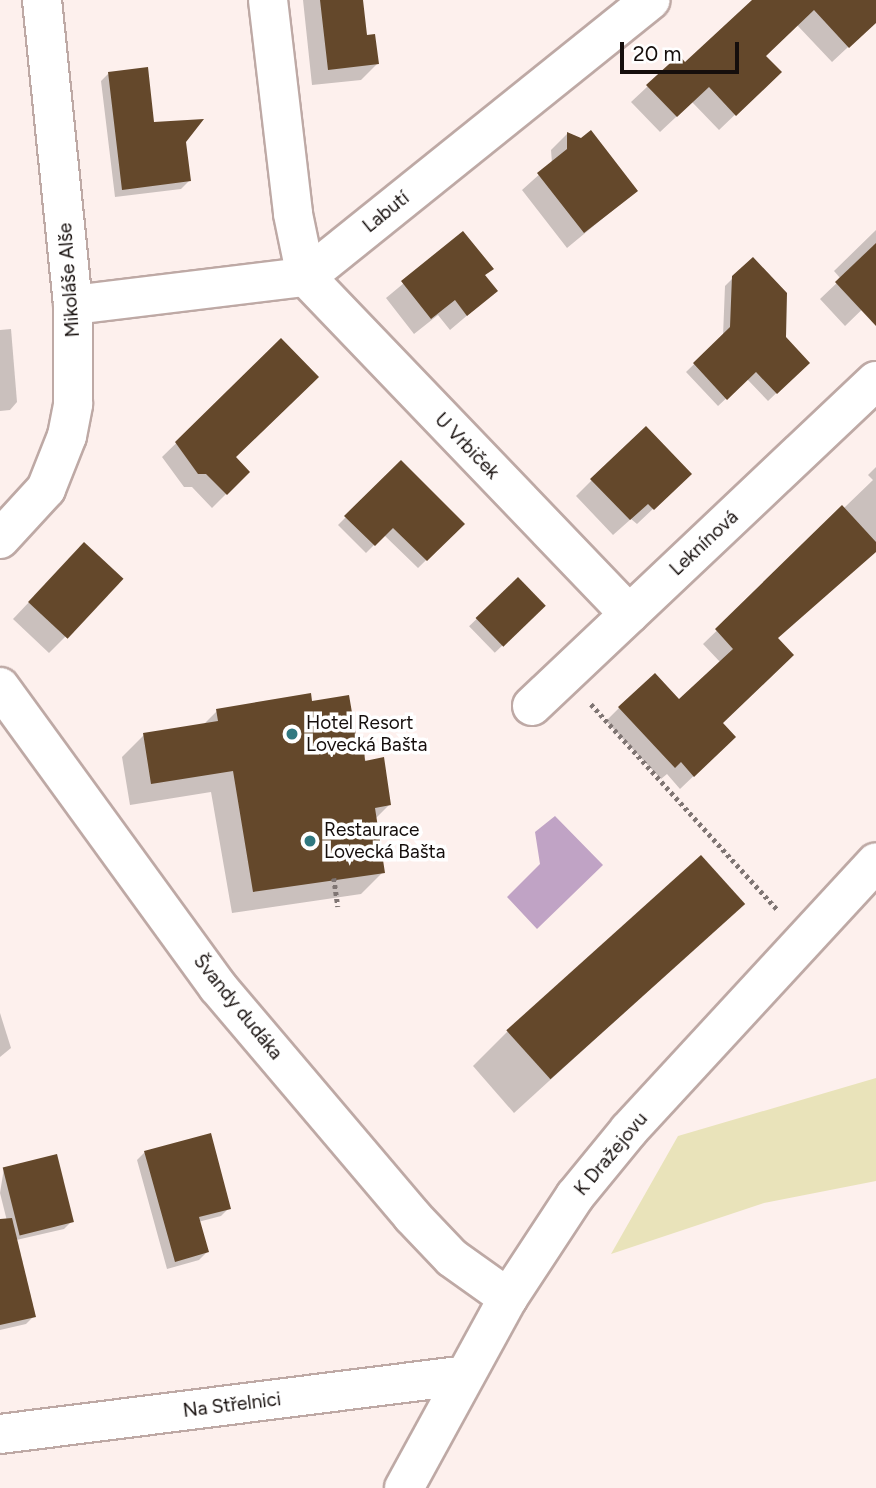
<!DOCTYPE html>
<meta charset="utf-8">
<style>
body{margin:0}
#map{position:relative;width:876px;height:1488px;overflow:hidden;background:#fdf0ed;font-family:Figtree,sans-serif}
div>[style]{position:absolute}
[style*='--x']{left:calc(var(--x)*1px);top:calc(var(--y)*1px);width:calc(var(--w)*1px);rotate:calc(var(--a)*1deg)}
.green>*{inset:0;background:#e9e3ba}
.water>*{inset:0;background:#c0a3c5}
.shadow>*{inset:0;background:#0003;transform-origin:0 0}
.building>*{inset:0;background:#64482b;transform-origin:0 0}
.path>*{height:4.5px;margin-top:-2.25px;transform-origin:0;background:repeating-linear-gradient(90deg,#7f7573 0 3.5px,transparent 0 7px)}
.roads{filter:drop-shadow(2px 0 #bea9a5) drop-shadow(-2px 0 #bea9a5) drop-shadow(0 2px #bea9a5) drop-shadow(0 -2px #bea9a5)}
.minor>*{height:38px;margin:-19px;padding:0 19px;transform-origin:19px;border-radius:19px;background:#fff}
.dots>*{width:19px;height:19px;translate:-50% -50%;box-sizing:border-box;border:4px solid #fff;border-radius:50%}
span{translate:-50% -50%;white-space:nowrap;text-align:center;line-height:1.15;-webkit-text-stroke:7px #fff;paint-order:stroke}
.street-label{font-size:19px;color:#150e0c}
.poi-label{font-size:19px;color:#150e0c}
.left{translate:0 -50%;text-align:left}
.scale{position:absolute;left:620px;top:42px;width:119px;height:32px;box-sizing:border-box;border:4px solid #150e0c;border-top:0;padding-left:9px;font-size:21px;line-height:24px;white-space:nowrap;color:#150e0c;-webkit-text-stroke:5px #fff;paint-order:stroke}
</style>
<div id="map">
<div class="green">
<div style="clip-path:polygon(876px 1078px,876px 1181px,764px 1203px,611px 1254px,678px 1136px)"></div>
</div>
<div class="water">
<div style="clip-path:polygon(555px 816px,603px 865px,537px 929px,507px 897px,540px 864px,535px 832px)"></div>
</div>
<div class="shadow">
<div style="clip-path:polygon(303px 0,361px 0,366px 37px,377px 64px,361px 80px,312px 85px)"></div>
<div style="clip-path:polygon(758px 0,867px 0,876px 9px,876px 21px,832px 62px,797px 25px,764px 56px,763px 88px,719px 130px,692px 102px,660px 132px,631px 102px,679px 57px,685px 65px)"></div>
<div style="clip-path:polygon(108px 74px,152px 124px,184px 141px,189px 181px,181px 189px,115px 197px,101px 81px)"></div>
<div style="clip-path:polygon(567px 134px,636px 191px,567px 248px,522px 190px,552px 163px,551px 150px)"></div>
<div style="clip-path:polygon(876px 230px,876px 296px,845px 326px,820px 299px,841px 279px,834px 271px)"></div>
<div style="clip-path:polygon(463px 234px,492px 269px,484px 276px,496px 291px,450px 330px,438px 315px,414px 334px,386px 298px)"></div>
<div style="clip-path:polygon(733px 278px,808px 363px,768px 401px,747px 379px,718px 406px,686px 372px,723px 336px,725px 286px)"></div>
<div style="clip-path:polygon(11px 329px,17px 402px,10px 410px,0 411px,0 330px)"></div>
<div style="clip-path:polygon(281px 341px,234px 458px,248px 472px,212px 508px,192px 487px,184px 487px,162px 457px)"></div>
<div style="clip-path:polygon(401px 462px,463px 524px,418px 568px,384px 535px,366px 553px,338px 525px)"></div>
<div style="clip-path:polygon(876px 467px,876px 549px,776px 638px,721px 723px,721px 750px,680px 789px,667px 774px,661px 779px,606px 721px,619px 708px,679px 701px,721px 663px,703px 644px,873px 480px,868px 475px)"></div>
<div style="clip-path:polygon(592px 480px,673px 490px,637px 524px,631px 519px,613px 535px,576px 496px)"></div>
<div style="clip-path:polygon(68px 561px,65px 637px,49px 653px,13px 619px)"></div>
<div style="left:518px;top:579px;width:37px;height:68px;rotate:46deg"></div>
<div style="clip-path:polygon(311px 703px,354px 738px,389px 805px,375px 819px,383px 872px,361px 894px,232px 913px,211px 792px,130px 805px,122px 757px,144px 735px,202px 726px,217px 711px)"></div>
<div style="clip-path:polygon(743px 904px,514px 1113px,473px 1066px,508px 1031px)"></div>
<div style="clip-path:polygon(0 1013px,11px 1048px,0 1057px)"></div>
<div style="clip-path:polygon(145px 1152px,229px 1208px,221px 1216px,198px 1222px,207px 1252px,199px 1260px,167px 1269px,137px 1160px)"></div>
<div style="clip-path:polygon(4px 1168px,72px 1221px,64px 1229px,12px 1241px,0 1193px)"></div>
<div style="clip-path:polygon(0 1265px,34px 1316px,26px 1324px,0 1330px)"></div>
</div>
<div class="building">
<div style="clip-path:polygon(320px 0,363px 0,367px 35px,375px 34px,379px 64px,328px 70px)"></div>
<div style="clip-path:polygon(752px 0,876px 0,876px 23px,849px 48px,814px 10px,766px 56px,782px 72px,736px 116px,709px 87px,677px 117px,646px 85px,679px 55px,685px 62px)"></div>
<div style="clip-path:polygon(148px 67px,154px 122px,204px 119px,186px 142px,191px 181px,122px 190px,108px 72px)"></div>
<div style="clip-path:polygon(591px 130px,638px 191px,584px 233px,537px 173px,567px 149px,567px 132px,581px 138px)"></div>
<div style="clip-path:polygon(463px 231px,494px 269px,485px 275px,498px 291px,467px 316px,455px 300px,431px 319px,401px 281px)"></div>
<div style="clip-path:polygon(876px 243px,876px 326px,835px 282px)"></div>
<div style="clip-path:polygon(753px 257px,787px 293px,786px 337px,810px 363px,777px 394px,756px 372px,727px 400px,693px 363px,730px 327px,732px 276px)"></div>
<div style="clip-path:polygon(281px 338px,319px 377px,236px 457px,250px 472px,227px 495px,206px 474px,198px 474px,175px 442px)"></div>
<div style="clip-path:polygon(646px 426px,692px 474px,654px 510px,648px 504px,630px 520px,590px 479px)"></div>
<div style="clip-path:polygon(401px 460px,465px 524px,427px 561px,393px 528px,375px 546px,344px 516px)"></div>
<div style="clip-path:polygon(842px 505px,876px 542px,876px 552px,778px 638px,794px 655px,723px 723px,736px 737px,694px 777px,681px 762px,675px 768px,618px 707px,655px 673px,679px 699px,733px 649px,715px 629px)"></div>
<div style="left:84px;top:542px;width:54px;height:82px;rotate:43deg"></div>
<div style="left:518px;top:577px;width:40px;height:59px;rotate:46deg"></div>
<div style="clip-path:polygon(311px 693px,312px 701px,349px 695px,356px 736px,363px 735px,365px 761px,384px 757px,391px 805px,375px 808px,385px 873px,253px 892px,233px 771px,151px 784px,143px 733px,218px 721px,216px 709px)"></div>
<div style="left:701px;top:855px;width:66px;height:262px;rotate:48deg"></div>
<div style="clip-path:polygon(211px 1133px,231px 1209px,199px 1217px,209px 1252px,175px 1262px,144px 1151px)"></div>
<div style="left:57px;top:1154px;width:70px;height:56px;rotate:76deg"></div>
<div style="clip-path:polygon(12px 1218px,36px 1317px,0 1325px,0 1219px)"></div>
</div>
<div class="path">
<div style="--x:591;--y:704;--w:278;--a:47.8"></div>
<div style="--x:334;--y:878;--w:29;--a:82"></div>
</div>
<div class="roads">
<div class="minor">
<div style="--x:268;--y:0;--w:215;--a:83.3"></div>
<div style="--x:293;--y:214;--w:64;--a:78.3"></div>
<div style="--x:306;--y:277;--w:467;--a:46.2"></div>
<div style="--x:73;--y:305;--w:235;--a:-6.9"></div>
<div style="--x:306;--y:277;--w:442;--a:-38.8"></div>
<div style="--x:0;--y:539;--w:68;--a:-47.4"></div>
<div style="--x:46;--y:489;--w:57;--a:-68.4"></div>
<div style="--x:67;--y:436;--w:33;--a:-79"></div>
<div style="--x:73;--y:404;--w:99;--a:-90"></div>
<div style="--x:73;--y:305;--w:307;--a:-95.8"></div>
<div style="--x:0;--y:687;--w:371;--a:54"></div>
<div style="--x:218;--y:987;--w:300;--a:49.7"></div>
<div style="--x:412;--y:1216;--w:58;--a:46.4"></div>
<div style="--x:452;--y:1258;--w:69;--a:35.5"></div>
<div style="--x:532;--y:706;--w:473;--a:-43.4"></div>
<div style="--x:0;--y:1434;--w:468;--a:-7.2"></div>
<div style="--x:404;--y:1488;--w:217;--a:-61.3"></div>
<div style="--x:508;--y:1298;--w:122;--a:-56.7"></div>
<div style="--x:575;--y:1196;--w:85;--a:-50.7"></div>
<div style="--x:629;--y:1130;--w:364;--a:-47.3"></div>
</div>
</div>
<div class="dots">
<div style="left:292px;top:734px;background:#307880"></div>
<div style="left:310px;top:841px;background:#307880"></div>
</div>
<div class="street-label">
<span style="left:386px;top:212px;rotate:-39deg">Labutí</span>
<span style="left:69px;top:280px;rotate:-94deg">Mikoláše Alše</span>
<span style="left:467px;top:446px;rotate:46deg">U Vrbiček</span>
<span style="left:704px;top:543px;rotate:-43deg">Leknínová</span>
<span style="left:238px;top:1007px;rotate:51deg">Švandy dudáka</span>
<span style="left:611px;top:1154px;rotate:-50deg">K Dražejovu</span>
<span style="left:232px;top:1405px;rotate:-7deg">Na Střelnici</span>
</div>
<div class="poi-label">
<span class="left" style="left:306px;top:734px">Hotel Resort<br>Lovecká Bašta</span>
<span class="left" style="left:324px;top:841px">Restaurace<br>Lovecká Bašta</span>
</div>
<div class="scale">20 m</div>
</div>
